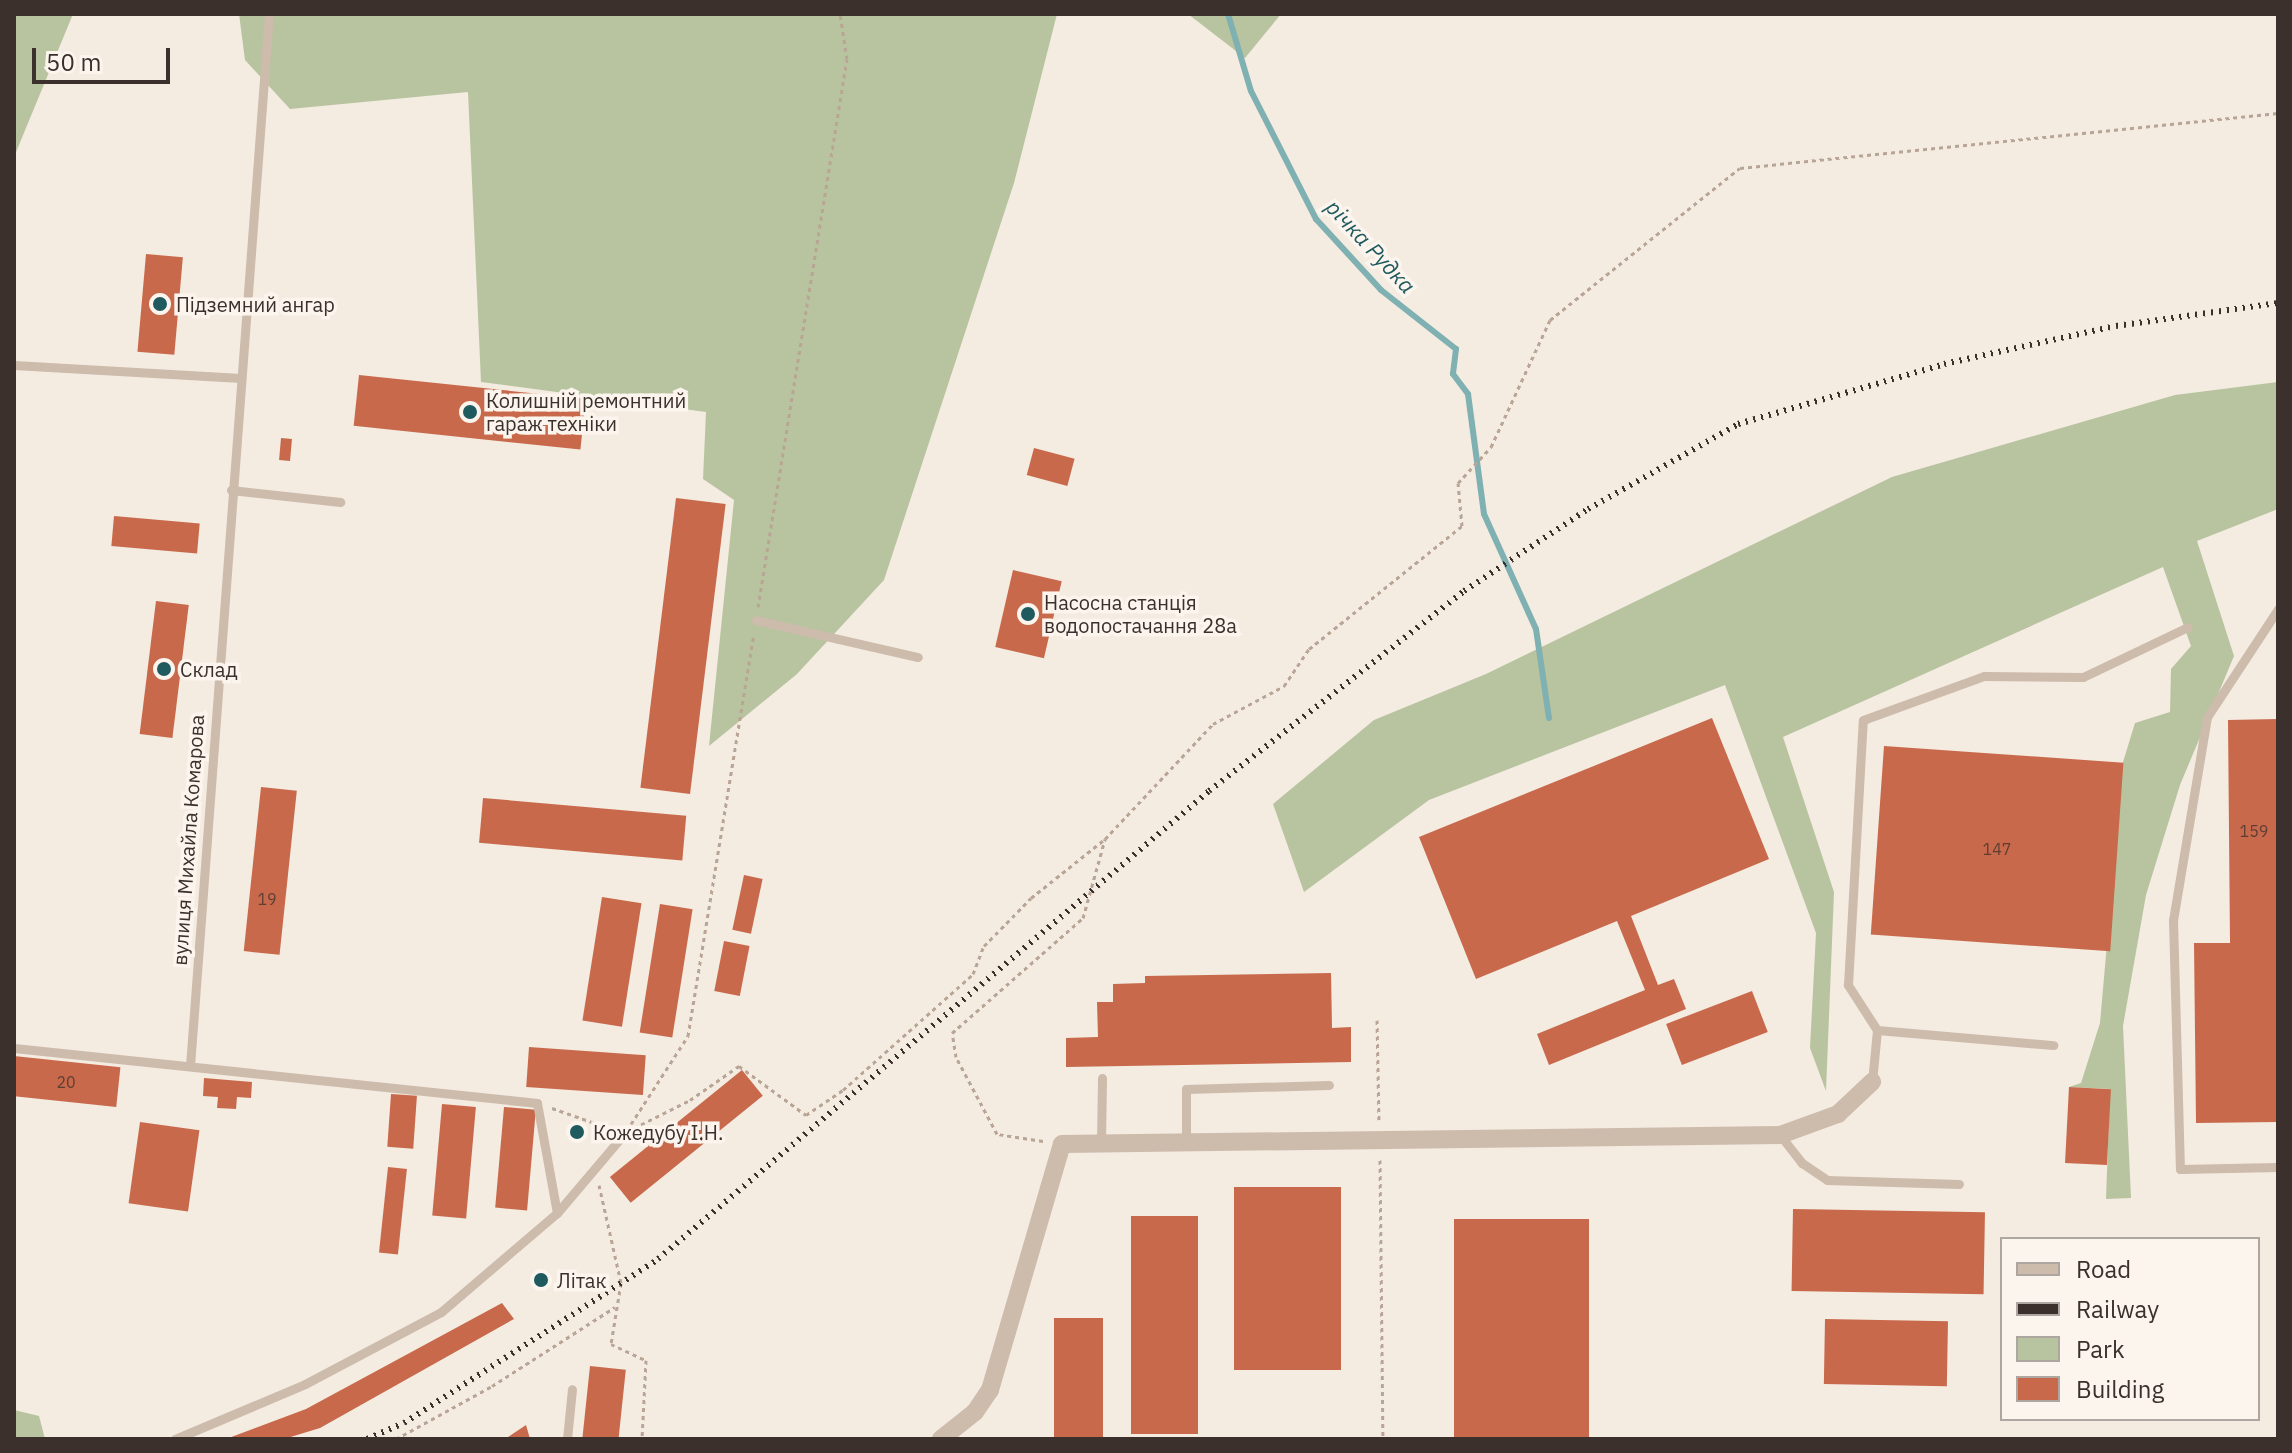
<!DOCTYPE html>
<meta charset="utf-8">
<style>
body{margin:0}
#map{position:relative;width:2292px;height:1453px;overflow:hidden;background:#f4ebe1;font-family:"IBM Plex Sans",sans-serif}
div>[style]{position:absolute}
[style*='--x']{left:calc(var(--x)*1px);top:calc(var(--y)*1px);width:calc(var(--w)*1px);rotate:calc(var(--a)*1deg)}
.green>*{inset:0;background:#b8c4a0}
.stream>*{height:6px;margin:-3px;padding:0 3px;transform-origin:3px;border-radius:3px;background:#7fb0b2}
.building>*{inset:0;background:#c8694b;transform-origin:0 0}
.path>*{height:3px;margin-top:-1.5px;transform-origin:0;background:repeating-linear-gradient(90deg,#b9a596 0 4px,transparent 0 8px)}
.lane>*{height:9px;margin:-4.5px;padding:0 4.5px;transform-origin:4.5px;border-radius:4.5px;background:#cdbbac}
.street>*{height:18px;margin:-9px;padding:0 9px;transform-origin:9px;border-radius:9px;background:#cdbbac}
.rail>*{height:6px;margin-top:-3px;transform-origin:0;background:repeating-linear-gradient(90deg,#3b302b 0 2px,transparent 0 8px)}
.dots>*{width:22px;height:22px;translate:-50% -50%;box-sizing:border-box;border:4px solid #fbf5ee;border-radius:50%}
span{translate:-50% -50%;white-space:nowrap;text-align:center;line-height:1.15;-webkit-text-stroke:7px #fbf5ee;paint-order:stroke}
.number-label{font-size:16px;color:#5e3e33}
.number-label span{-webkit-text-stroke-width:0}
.poi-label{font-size:20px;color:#3b302b}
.left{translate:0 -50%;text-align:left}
.street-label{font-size:20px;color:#3b302b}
.water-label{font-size:22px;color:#1f5a5e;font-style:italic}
.frame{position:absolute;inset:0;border:16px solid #3b302b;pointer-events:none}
.legend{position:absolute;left:2000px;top:1237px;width:260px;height:184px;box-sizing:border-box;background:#fbf5ee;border:2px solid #aea6a0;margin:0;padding:10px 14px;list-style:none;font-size:24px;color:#3b302b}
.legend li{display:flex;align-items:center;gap:16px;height:40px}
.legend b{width:40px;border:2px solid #aea6a0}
.scale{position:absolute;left:32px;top:48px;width:138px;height:36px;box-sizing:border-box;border:4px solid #3b302b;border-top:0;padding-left:10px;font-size:24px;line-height:28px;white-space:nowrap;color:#3b302b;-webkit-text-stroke:6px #fbf5ee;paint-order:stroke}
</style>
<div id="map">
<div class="green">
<div style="clip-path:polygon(14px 14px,73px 14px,14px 157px)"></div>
<div style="clip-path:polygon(239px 14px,1057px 14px,1014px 183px,884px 580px,797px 674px,709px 746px,734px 500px,703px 479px,706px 412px,481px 382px,468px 92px,290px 109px,245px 60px)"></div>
<div style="clip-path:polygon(1188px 14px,1281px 14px,1245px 58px)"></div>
<div style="clip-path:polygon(2278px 382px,2278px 509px,2197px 541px,2234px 656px,2180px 785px,2146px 895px,2123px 1026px,2131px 1198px,2106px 1199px,2110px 1089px,2069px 1087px,2081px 1083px,2100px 1023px,2123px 762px,2135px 723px,2170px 712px,2171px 669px,2191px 646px,2163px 567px,1783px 737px,1834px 892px,1826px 1091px,1810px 1048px,1816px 933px,1725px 685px,1429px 800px,1304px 892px,1273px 804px,1374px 720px,1486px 674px,1892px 477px,2175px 395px)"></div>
<div style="clip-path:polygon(14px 1410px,39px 1416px,45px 1439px,14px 1439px)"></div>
</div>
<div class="stream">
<div style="--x:1228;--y:14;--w:80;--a:73.4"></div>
<div style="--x:1251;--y:91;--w:144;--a:63.1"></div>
<div style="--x:1316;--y:219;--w:96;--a:47.5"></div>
<div style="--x:1381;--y:290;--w:95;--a:38.2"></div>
<div style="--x:1456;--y:349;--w:25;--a:97"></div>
<div style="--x:1453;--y:374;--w:25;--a:53"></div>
<div style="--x:1468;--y:394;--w:121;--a:82.4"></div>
<div style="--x:1484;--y:514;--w:126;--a:65.7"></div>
<div style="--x:1536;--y:629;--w:90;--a:81.7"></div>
</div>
<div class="building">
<div style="left:146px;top:254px;width:37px;height:98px;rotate:5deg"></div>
<div style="left:359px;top:375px;width:228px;height:51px;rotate:6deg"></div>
<div style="left:281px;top:438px;width:11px;height:22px;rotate:5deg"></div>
<div style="left:1034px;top:448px;width:42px;height:28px;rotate:15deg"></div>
<div style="left:676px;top:498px;width:50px;height:292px;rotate:7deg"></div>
<div style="left:114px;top:516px;width:86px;height:30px;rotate:5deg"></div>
<div style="left:1013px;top:570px;width:50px;height:79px;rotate:13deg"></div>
<div style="left:156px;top:601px;width:33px;height:134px;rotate:7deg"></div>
<div style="clip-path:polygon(1712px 718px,1769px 859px,1631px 916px,1658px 985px,1674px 979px,1686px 1009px,1549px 1065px,1537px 1034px,1645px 990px,1617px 921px,1476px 979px,1419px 837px)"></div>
<div style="clip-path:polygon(2278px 719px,2278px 1122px,2196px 1123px,2194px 943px,2230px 943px,2228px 720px)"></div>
<div style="left:1884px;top:746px;width:240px;height:189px;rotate:4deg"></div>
<div style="left:261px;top:787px;width:36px;height:165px;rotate:6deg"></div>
<div style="left:483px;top:798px;width:204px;height:45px;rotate:5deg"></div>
<div style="left:744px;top:875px;width:19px;height:56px;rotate:12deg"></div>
<div style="left:602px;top:897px;width:40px;height:125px;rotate:9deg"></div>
<div style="left:660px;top:904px;width:33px;height:130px;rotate:9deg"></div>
<div style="left:724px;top:941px;width:26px;height:51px;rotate:11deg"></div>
<div style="clip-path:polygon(1331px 973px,1332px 1028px,1351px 1027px,1351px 1062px,1066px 1067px,1066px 1038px,1098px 1037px,1097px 1002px,1113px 1002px,1113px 984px,1145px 983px,1145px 976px)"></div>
<div style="left:1752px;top:991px;width:44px;height:92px;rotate:69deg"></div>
<div style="left:529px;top:1047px;width:117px;height:40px;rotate:4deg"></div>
<div style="left:14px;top:1056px;width:107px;height:40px;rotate:6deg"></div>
<div style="left:742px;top:1070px;width:33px;height:170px;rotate:51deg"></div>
<div style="clip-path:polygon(204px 1078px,252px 1082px,251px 1098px,237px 1097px,236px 1109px,217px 1108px,218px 1097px,203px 1096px)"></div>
<div style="left:2069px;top:1087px;width:42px;height:76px;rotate:3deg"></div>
<div style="left:391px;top:1094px;width:26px;height:53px;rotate:4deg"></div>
<div style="left:442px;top:1104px;width:34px;height:112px;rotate:5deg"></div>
<div style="left:504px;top:1107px;width:32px;height:101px;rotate:5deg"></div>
<div style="left:140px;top:1122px;width:60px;height:82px;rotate:8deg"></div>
<div style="left:388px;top:1167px;width:19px;height:86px;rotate:6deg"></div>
<div style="left:1341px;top:1187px;width:183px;height:107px;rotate:90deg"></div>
<div style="left:1793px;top:1209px;width:192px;height:82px;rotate:1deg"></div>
<div style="left:1131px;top:1216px;width:67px;height:218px"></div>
<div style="left:1454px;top:1219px;width:135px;height:220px"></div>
<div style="clip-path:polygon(502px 1303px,514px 1319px,320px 1428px,284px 1439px,226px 1439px,306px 1409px)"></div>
<div style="left:1103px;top:1318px;width:120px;height:49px;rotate:90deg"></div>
<div style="left:1825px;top:1319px;width:123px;height:65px;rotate:1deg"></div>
<div style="left:590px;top:1366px;width:36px;height:74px;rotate:6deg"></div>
<div style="clip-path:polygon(526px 1425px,530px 1439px,505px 1439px)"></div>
</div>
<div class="path">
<div style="--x:758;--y:607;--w:555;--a:-80.78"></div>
<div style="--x:847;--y:59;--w:46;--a:-98.8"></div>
<div style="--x:1377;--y:1020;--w:100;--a:88.9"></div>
<div style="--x:552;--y:1108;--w:64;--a:19.3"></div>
<div style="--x:631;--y:1124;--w:105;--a:-57.1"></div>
<div style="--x:688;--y:1036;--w:407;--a:-80.7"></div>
<div style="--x:634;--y:1128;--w:63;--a:-26.6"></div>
<div style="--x:690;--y:1100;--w:60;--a:-34.8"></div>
<div style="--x:739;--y:1066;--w:83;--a:36.2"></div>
<div style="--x:806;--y:1115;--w:45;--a:-34"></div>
<div style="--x:843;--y:1090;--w:174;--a:-41.7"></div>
<div style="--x:973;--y:974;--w:30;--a:-69"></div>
<div style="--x:984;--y:946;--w:67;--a:-45.6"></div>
<div style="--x:1031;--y:898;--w:95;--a:-38.6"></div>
<div style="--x:1043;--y:1141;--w:47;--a:-171.3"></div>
<div style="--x:997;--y:1134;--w:87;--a:-118"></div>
<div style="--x:956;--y:1057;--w:24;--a:-99"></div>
<div style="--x:952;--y:1033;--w:174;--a:-41.3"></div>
<div style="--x:1083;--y:918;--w:82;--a:-74.4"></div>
<div style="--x:1105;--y:839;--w:158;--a:-46.8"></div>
<div style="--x:1213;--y:724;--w:81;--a:-28.2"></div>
<div style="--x:1284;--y:686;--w:45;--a:-56"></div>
<div style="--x:1309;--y:649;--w:196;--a:-38.8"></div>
<div style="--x:1462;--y:526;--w:43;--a:-95.3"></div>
<div style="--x:1458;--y:483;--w:49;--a:-47.5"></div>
<div style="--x:1491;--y:447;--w:140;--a:-65.1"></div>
<div style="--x:1550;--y:320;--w:243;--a:-38.7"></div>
<div style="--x:1740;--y:168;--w:541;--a:-5.84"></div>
<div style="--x:1380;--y:1160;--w:279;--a:89.4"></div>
<div style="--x:599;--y:1185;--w:100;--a:77.3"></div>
<div style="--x:621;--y:1283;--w:62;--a:99.3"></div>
<div style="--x:611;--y:1344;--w:38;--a:25"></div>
<div style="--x:646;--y:1360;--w:79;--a:92.9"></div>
<div style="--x:396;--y:1439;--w:110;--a:-28.9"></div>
<div style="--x:492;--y:1386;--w:146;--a:-32.7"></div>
</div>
<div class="lane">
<div style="--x:14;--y:365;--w:227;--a:3.3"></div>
<div style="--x:231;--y:490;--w:110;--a:6.3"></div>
<div style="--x:2278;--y:609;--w:129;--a:123.3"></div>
<div style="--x:2207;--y:717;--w:206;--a:99.5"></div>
<div style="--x:2173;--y:920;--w:249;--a:88.4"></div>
<div style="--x:2180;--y:1169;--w:98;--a:-1.2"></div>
<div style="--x:756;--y:620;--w:166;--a:12.9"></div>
<div style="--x:1877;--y:1030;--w:177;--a:4.9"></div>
<div style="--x:14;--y:1048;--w:526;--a:6"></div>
<div style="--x:537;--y:1103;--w:112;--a:79.7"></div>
<div style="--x:190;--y:1066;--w:1055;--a:-85.71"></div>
<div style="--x:1872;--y:1082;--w:52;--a:-84.5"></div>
<div style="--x:1877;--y:1030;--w:54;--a:-122.8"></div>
<div style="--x:1848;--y:985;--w:265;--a:-86.8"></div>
<div style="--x:1863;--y:720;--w:129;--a:-20"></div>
<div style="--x:1984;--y:676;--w:99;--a:0.6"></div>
<div style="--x:2083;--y:677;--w:116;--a:-25.5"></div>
<div style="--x:1780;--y:1135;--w:36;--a:52"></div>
<div style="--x:1802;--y:1163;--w:30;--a:34"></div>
<div style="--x:1827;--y:1180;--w:132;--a:1.7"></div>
<div style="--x:1186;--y:1142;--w:53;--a:-90"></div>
<div style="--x:1186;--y:1089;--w:143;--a:-1.6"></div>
<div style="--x:1101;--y:1143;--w:65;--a:-89.1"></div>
<div style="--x:175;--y:1439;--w:141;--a:-22.9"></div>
<div style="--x:305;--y:1384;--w:154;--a:-27.9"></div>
<div style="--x:441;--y:1312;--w:153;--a:-40.5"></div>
<div style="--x:557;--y:1213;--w:104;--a:-49.7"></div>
<div style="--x:567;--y:1439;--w:50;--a:-84.3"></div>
</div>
<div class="street">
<div style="--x:941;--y:1439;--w:43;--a:-38.5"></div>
<div style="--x:975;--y:1412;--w:27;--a:-56"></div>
<div style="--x:990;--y:1390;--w:256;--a:-73.7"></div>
<div style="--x:1062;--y:1144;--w:718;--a:-0.72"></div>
<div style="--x:1780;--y:1135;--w:62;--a:-19.9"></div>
<div style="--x:1838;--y:1114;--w:47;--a:-43.3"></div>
</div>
<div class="rail">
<div style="--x:367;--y:1439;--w:40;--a:-23.4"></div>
<div style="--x:404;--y:1423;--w:302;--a:-32.8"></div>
<div style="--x:658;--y:1259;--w:723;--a:-40.34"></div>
<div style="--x:1209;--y:791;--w:324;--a:-38.1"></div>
<div style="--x:1464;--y:591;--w:149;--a:-33.5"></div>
<div style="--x:1588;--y:509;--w:172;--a:-29.5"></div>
<div style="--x:1738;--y:424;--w:215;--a:-16.2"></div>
<div style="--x:1944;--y:364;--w:176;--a:-12.5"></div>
<div style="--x:2116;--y:326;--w:164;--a:-8.1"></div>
</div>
<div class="dots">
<div style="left:160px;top:304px;background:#1f5a5e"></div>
<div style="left:470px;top:412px;background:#1f5a5e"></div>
<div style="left:1028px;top:614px;background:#1f5a5e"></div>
<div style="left:164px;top:669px;background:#1f5a5e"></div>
<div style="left:577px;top:1132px;background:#1f5a5e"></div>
<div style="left:541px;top:1280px;background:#1f5a5e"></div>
</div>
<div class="number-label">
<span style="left:2254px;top:831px">159</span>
<span style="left:1997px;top:849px">147</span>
<span style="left:267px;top:899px">19</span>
<span style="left:66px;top:1082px">20</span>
</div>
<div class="poi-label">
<span class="left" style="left:176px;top:304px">Підземний ангар</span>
<span class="left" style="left:486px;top:412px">Колишній ремонтний<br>гараж техніки</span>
<span class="left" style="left:1044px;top:614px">Насосна станція<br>водопостачання 28а</span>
<span class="left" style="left:180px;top:669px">Склад</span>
<span class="left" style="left:593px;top:1132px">Кожедубу І.Н.</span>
<span class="left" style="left:557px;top:1280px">Літак</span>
</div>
<div class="street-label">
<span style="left:188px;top:840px;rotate:-86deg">вулиця Михайла Комарова</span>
</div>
<div class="water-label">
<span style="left:1371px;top:246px;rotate:47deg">річка Рудка</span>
</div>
<div class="frame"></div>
<ul class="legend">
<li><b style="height:10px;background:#cdbbac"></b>Road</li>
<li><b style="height:10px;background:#3b302b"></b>Railway</li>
<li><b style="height:22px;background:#b8c4a0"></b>Park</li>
<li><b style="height:22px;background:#c8694b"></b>Building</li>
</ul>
<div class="scale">50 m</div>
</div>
